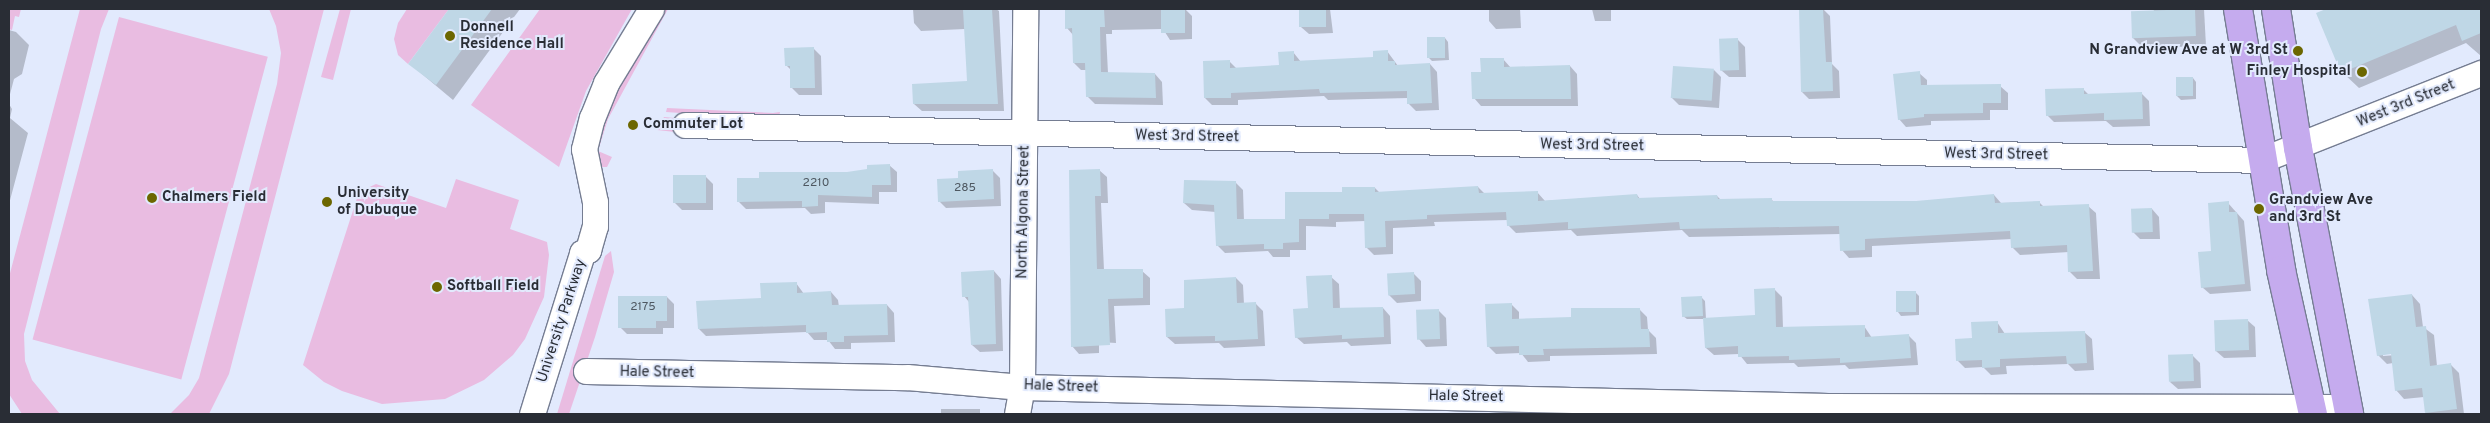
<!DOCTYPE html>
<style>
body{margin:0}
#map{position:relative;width:2490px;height:423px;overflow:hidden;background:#e2eafd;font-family:Overpass,sans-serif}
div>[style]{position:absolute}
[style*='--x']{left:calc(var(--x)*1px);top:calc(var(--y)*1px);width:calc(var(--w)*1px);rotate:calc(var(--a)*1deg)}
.green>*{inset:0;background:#e9bce1;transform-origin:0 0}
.shadow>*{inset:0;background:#0003;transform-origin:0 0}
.building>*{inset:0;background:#bfd7e6;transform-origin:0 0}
.roads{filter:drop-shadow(1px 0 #757d92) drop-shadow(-1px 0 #757d92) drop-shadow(0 1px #757d92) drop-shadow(0 -1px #757d92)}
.minor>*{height:25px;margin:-12.5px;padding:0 12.5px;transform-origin:12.5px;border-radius:12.5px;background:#fff}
.major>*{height:28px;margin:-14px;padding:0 14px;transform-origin:14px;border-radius:14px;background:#c5abee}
.dots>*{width:14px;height:14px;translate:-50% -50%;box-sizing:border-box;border:2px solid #e2eafd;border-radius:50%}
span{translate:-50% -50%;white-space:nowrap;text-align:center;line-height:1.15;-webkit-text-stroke:4px #e2eafd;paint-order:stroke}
.number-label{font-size:12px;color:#4e5861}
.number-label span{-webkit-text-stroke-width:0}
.poi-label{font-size:15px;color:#292d35;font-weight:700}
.left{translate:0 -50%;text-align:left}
.right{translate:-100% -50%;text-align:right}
.street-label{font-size:15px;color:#292d35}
.frame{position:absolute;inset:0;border:10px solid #292d35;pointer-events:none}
</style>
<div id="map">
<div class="green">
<div style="clip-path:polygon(9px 9px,21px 9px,19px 17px,15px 16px,12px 30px,9px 29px)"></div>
<div style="clip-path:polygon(80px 9px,109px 9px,101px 29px,24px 334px,25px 361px,32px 380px,60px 414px,22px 414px,9px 394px,9px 277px)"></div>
<div style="clip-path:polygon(269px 9px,324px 9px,229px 374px,209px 414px,170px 414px,189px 395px,199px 378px,277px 84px,281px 53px,276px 26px)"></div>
<div style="clip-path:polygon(340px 9px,351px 9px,333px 80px,321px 77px)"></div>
<div style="clip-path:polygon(407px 9px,449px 9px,408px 64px,398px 55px,394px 39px,398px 23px)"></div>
<div style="clip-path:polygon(540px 9px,632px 9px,586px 91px,559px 167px,471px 105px)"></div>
<div style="clip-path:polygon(663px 9px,668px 9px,608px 119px,598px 151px,612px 157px,607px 167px,602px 167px,595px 148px,607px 103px)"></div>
<div style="left:119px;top:17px;width:154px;height:334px;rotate:15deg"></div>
<div style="clip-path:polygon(667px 108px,773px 113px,780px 112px,779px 117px,710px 115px,666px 112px)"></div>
<div style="clip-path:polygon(664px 117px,685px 119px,684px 133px,657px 130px)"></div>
<div style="clip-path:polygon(456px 179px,519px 200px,510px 229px,547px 242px,549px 255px,544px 297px,525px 339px,513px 355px,484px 380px,445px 399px,382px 404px,342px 391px,324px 382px,303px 365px,359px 192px,376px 184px,446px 208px)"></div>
<div style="clip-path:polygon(611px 251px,614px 272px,595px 337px,569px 414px,557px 414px,605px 256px)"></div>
</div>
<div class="shadow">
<div style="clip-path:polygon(451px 9px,520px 9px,453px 100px,410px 64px)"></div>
<div style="clip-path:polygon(913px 9px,996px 9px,999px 11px,1004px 111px,922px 111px,914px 104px,968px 82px,965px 29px,921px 31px,914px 23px)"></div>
<div style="clip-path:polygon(1066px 9px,1185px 9px,1192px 16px,1192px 39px,1170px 40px,1163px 29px,1112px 30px,1112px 34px,1106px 34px,1108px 73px,1155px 74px,1162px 82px,1163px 105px,1095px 104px,1087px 96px,1087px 70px,1081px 70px,1074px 63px,1073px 35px,1067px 28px)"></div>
<div style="clip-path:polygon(1301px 9px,1330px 9px,1333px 33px,1309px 34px,1301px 27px)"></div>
<div style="clip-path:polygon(1489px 9px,1520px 9px,1521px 28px,1496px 29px,1489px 21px)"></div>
<div style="clip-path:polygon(1592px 9px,1611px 9px,1611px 21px,1595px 21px)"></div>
<div style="clip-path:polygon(1801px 9px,1823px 9px,1830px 16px,1832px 64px,1839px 71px,1840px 98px,1809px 99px,1802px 92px)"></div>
<div style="clip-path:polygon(2155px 9px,2204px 9px,2206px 46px,2143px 48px,2133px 38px)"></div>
<div style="clip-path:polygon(2330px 9px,2481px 9px,2481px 56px,2466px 43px,2359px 88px,2342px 72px,2318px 14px)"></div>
<div style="clip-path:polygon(9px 30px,16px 32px,29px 45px,22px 74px,14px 79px,9px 98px)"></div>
<div style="clip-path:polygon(1445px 38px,1448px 42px,1449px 60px,1432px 61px,1428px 57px)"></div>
<div style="clip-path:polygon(1737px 39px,1745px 47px,1746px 77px,1729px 77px,1721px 70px)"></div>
<div style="clip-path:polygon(813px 48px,821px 56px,822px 95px,799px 95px,792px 88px,791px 70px,786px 65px)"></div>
<div style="clip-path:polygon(1387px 51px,1398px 66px,1430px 64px,1437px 72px,1439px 110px,1416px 111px,1409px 104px,1408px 98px,1328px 100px,1324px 96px,1238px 100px,1238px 105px,1212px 105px,1205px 98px,1229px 61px,1237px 69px,1280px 67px,1293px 52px,1301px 62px,1374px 58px)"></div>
<div style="clip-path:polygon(1503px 59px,1511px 68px,1570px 66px,1577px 74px,1578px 106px,1481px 106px,1474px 98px,1482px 73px)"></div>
<div style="clip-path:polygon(1714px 70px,1721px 77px,1719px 108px,1679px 105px,1672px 98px)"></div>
<div style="clip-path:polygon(1919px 73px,1927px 80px,1927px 86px,2000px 86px,2008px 93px,2008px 110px,1990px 110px,1990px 120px,1931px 121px,1931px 125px,1906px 127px,1899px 119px)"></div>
<div style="clip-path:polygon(2193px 78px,2196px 82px,2196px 99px,2181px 100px,2177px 96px)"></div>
<div style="clip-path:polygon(2083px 89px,2089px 95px,2141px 93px,2149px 101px,2150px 126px,2113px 127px,2106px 121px,2054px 122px,2047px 115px)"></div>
<div style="clip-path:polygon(9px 104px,12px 109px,10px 118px,28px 133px,9px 204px)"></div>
<div style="clip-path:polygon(889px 165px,897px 172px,897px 192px,879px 192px,879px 204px,825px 202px,825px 213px,811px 214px,805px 208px,746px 209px,739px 202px)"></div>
<div style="clip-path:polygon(992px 170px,1000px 178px,1001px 206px,946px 208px,939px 201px)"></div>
<div style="clip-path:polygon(1099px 170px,1107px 177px,1108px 203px,1101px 203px,1104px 270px,1142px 271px,1150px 278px,1150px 305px,1114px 306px,1116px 343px,1099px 342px,1099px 353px,1079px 354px,1072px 346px,1070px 171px)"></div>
<div style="clip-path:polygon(706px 177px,713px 184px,713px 210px,682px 210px,675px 203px)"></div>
<div style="clip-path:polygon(1235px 182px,1243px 190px,1244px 221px,1288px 220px,1343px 193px,1375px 188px,1380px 193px,1478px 187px,1485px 194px,1537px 192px,1545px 201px,1637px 195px,1640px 199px,1717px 196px,1721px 200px,1771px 199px,1774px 202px,1916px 203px,1994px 195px,2001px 203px,2039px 202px,2045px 208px,2088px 206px,2096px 213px,2100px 279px,2077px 279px,2069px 271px,2069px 252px,2020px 255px,2012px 247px,2012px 239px,1872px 246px,1872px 257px,1849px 258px,1842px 250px,1841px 234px,1689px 237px,1682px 230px,1577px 236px,1571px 230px,1516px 233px,1508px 225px,1508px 220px,1434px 222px,1435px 226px,1393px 228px,1393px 254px,1374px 255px,1366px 247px,1366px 221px,1336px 222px,1336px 227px,1306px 226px,1306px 250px,1290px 250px,1290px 257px,1273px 257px,1268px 251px,1225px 253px,1217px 245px,1216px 212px,1192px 210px,1184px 203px)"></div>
<div style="clip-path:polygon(2228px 203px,2244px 221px,2251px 291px,2210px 294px,2202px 287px)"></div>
<div style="clip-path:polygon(2152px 209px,2159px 217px,2160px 239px,2140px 239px,2133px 232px)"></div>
<div style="clip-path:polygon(994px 271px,1001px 279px,1003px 351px,980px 352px,972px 345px,969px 302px,964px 296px)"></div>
<div style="clip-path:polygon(1413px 273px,1421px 281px,1421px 301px,1397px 303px,1389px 295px)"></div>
<div style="clip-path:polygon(1331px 277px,1339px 284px,1340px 309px,1383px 308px,1390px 316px,1391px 344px,1351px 346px,1347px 342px,1304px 344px,1296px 337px)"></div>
<div style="clip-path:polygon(1236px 278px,1243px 285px,1244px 304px,1256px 304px,1263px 311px,1265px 346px,1224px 348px,1219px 343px,1175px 344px,1167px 337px,1186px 310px)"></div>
<div style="clip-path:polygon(796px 283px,804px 294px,831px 292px,838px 300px,839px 307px,887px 305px,894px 313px,895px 342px,851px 343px,851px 349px,835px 349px,828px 340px,814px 340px,807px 332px,706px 336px,699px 329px)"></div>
<div style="clip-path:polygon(1775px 290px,1782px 297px,1783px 328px,1864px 326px,1872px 338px,1908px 335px,1916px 343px,1918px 365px,1849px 369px,1845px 365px,1798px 367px,1794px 363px,1747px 364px,1739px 354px,1714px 355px,1706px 348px,1704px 319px,1687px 319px,1683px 316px,1702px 298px,1705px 301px,1706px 319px,1756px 316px)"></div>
<div style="clip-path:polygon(1915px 292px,1919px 296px,1919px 315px,1901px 316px,1898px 312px)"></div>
<div style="clip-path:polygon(evenodd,2412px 295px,2420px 304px,2423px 327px,2434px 335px,2437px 366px,2451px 365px,2459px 373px,2464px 414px,2426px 414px,2424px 397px,2404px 399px,2396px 390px,2393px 363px,2387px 364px,2378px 355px,2412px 295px,2397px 353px,2397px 355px,2383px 356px,2383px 354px,2397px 353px)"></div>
<div style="clip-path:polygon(667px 297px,674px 304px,674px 328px,663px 328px,663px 334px,627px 334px,620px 327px)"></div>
<div style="clip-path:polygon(1511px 304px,1519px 312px,1519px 320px,1572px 319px,1640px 310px,1647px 317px,1648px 330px,1656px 338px,1657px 354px,1550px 356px,1550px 361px,1528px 362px,1521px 353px,1496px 354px,1488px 346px)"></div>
<div style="clip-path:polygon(1439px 311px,1446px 318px,1447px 346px,1426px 347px,1419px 339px)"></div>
<div style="clip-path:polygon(2247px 320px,2255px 327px,2256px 357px,2224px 358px,2216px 351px)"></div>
<div style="clip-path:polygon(1997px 322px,2005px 334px,2084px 332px,2092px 339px,2094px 370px,2075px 371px,2068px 364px,2006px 366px,2007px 374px,1991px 375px,1983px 367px,1965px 368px,1957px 360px,1973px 339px)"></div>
<div style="clip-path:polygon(2192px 355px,2200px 363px,2201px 388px,2178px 389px,2170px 382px)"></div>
<div style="left:941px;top:409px;width:39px;height:5px"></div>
</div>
<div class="building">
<div style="clip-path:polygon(449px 9px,492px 9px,436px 85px,408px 64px)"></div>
<div style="clip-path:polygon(963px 9px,992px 9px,998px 104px,913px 104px,912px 84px,967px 81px)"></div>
<div style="clip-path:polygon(1065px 9px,1104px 9px,1105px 27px,1100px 27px,1101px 72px,1155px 73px,1156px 98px,1086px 97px,1085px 63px,1073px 63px,1072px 28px,1065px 29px)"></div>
<div style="left:1161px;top:9px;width:24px;height:24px"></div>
<div style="left:1299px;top:9px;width:27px;height:18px"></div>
<div style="clip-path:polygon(1799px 9px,1823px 9px,1826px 62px,1832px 62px,1833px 91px,1801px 92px)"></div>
<div style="left:2195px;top:9px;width:27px;height:64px;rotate:88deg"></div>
<div style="clip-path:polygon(2326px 9px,2481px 9px,2481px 33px,2462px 41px,2456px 25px,2341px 73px,2316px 13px)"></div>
<div style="left:1427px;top:37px;width:18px;height:21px"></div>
<div style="left:1738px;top:38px;width:32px;height:19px;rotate:88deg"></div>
<div style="clip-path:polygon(814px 47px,815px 88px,790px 88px,790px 66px,785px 66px,784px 48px)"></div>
<div style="clip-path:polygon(1388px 50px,1388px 61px,1395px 61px,1395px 65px,1430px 63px,1432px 103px,1407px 104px,1407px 91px,1320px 93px,1319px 89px,1231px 93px,1231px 98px,1204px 98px,1203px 61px,1230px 60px,1230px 68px,1279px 65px,1278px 52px,1294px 51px,1294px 61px,1373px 57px,1373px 51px)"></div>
<div style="clip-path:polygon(1480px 58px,1504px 58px,1504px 67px,1570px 65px,1571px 99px,1472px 99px,1471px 72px,1481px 72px)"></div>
<div style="left:1673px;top:66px;width:41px;height:32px;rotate:4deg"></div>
<div style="clip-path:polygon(1920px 71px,1921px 85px,2001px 84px,2001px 103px,1983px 103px,1983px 113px,1924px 114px,1924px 117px,1898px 120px,1893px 74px)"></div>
<div style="left:2176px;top:77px;width:17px;height:19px"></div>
<div style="clip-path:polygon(2084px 88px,2084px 94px,2142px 92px,2143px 119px,2104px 120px,2104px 113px,2046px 116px,2045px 89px)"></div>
<div style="clip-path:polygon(890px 164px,891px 185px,872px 185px,872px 197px,818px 195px,818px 206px,802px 207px,802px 201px,737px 202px,737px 178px,759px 178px,759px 172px,847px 172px,867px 169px,867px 165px)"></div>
<div style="clip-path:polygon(993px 169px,994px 199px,938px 202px,937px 179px,958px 178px,958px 171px)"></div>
<div style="clip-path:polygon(1100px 169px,1101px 196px,1095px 196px,1097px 269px,1143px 269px,1143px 298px,1108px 299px,1110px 345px,1071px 347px,1069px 170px)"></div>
<div style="left:673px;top:175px;width:33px;height:28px"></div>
<div style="clip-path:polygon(1184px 180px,1236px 181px,1237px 219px,1289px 219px,1285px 219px,1285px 192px,1342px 192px,1342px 187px,1375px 187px,1375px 192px,1478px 186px,1479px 193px,1538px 191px,1538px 201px,1637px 194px,1638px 198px,1717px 195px,1718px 199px,1772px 198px,1772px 201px,1916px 201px,1994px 194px,1995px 203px,2040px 201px,2040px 206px,2089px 204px,2093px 271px,2068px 272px,2067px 245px,2011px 248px,2010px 231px,1865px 239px,1865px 250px,1840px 251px,1839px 226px,1680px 229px,1679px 222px,1568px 229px,1568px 222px,1507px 226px,1506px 212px,1427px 215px,1427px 219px,1385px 221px,1386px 247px,1365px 248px,1364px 214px,1329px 214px,1329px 219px,1299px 219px,1299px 242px,1283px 243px,1283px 249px,1264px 249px,1264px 244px,1216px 246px,1214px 205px,1183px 203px)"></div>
<div style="clip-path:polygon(2229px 201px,2229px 212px,2237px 212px,2245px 284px,2201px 288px,2198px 252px,2211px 251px,2208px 203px)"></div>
<div style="left:2152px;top:208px;width:24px;height:21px;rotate:88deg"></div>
<div style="clip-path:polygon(994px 270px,996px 344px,971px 345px,968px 297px,962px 297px,961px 272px)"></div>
<div style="left:1414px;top:272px;width:22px;height:27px;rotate:87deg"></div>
<div style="clip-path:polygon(1332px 275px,1333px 308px,1383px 307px,1384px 337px,1342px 339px,1342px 335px,1295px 338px,1293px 309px,1308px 308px,1306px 276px)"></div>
<div style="clip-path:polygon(1236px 277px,1237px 303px,1256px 302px,1258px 339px,1215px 341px,1215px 336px,1166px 337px,1165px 309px,1184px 308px,1184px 280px)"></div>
<div style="clip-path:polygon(797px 282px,797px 293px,831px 291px,832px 305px,887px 304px,888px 335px,844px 336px,844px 342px,827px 342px,827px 332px,806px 333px,806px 325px,698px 329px,696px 301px,761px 298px,760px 283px)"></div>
<div style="clip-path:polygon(1775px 288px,1776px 327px,1865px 325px,1865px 337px,1909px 334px,1911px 358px,1840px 363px,1840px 358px,1789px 360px,1789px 356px,1738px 357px,1738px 346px,1705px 348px,1703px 318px,1755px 315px,1754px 289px)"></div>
<div style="left:1916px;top:291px;width:21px;height:20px;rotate:90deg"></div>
<div style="clip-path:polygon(2412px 294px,2416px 327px,2426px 326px,2430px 366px,2451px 363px,2457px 409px,2425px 413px,2422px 388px,2395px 391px,2391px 354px,2377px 356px,2368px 299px)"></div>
<div style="clip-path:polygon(618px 296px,667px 296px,667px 321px,656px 321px,656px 328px,618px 328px)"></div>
<div style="left:1702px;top:296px;width:20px;height:21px;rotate:87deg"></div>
<div style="clip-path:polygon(1512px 303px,1512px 319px,1571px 317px,1571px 308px,1640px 308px,1641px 329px,1649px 329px,1650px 347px,1543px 349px,1544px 355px,1519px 355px,1519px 346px,1487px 347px,1485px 304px)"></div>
<div style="left:1439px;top:309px;width:30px;height:23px;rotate:88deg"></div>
<div style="left:2248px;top:319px;width:31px;height:34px;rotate:88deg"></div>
<div style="clip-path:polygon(1998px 321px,1998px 333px,2085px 331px,2087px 363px,2067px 364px,2066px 356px,2000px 359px,2000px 367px,1982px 368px,1982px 360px,1956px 361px,1955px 339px,1972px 338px,1971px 322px)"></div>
<div style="left:2193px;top:354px;width:27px;height:25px;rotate:88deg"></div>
</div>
<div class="roads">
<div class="minor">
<div style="--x:685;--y:125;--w:1576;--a:1.27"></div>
<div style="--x:2261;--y:160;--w:237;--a:-21.6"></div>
<div style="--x:586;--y:371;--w:321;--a:1.1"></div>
<div style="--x:907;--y:377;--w:115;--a:5"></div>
<div style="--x:1022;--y:387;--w:806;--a:1.35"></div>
<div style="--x:1828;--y:406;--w:519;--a:0.11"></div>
<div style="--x:532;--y:414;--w:169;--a:-72.7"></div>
<div style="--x:582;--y:253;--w:7;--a:-27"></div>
<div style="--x:588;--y:250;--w:25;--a:-74"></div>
<div style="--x:595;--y:226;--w:24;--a:-90"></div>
<div style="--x:595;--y:202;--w:54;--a:-101.7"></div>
<div style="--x:584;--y:149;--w:32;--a:-76"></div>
<div style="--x:592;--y:118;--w:38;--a:-68"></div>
<div style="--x:606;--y:83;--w:87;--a:-58.7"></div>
<div style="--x:1017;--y:414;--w:27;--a:-80"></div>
<div style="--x:1022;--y:387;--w:378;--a:-89.5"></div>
</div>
<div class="major">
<div style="--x:2238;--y:9;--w:265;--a:80.6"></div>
<div style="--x:2281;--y:270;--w:148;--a:77.5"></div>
<div style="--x:2276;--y:9;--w:141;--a:81"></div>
<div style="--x:2298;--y:148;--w:271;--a:79.1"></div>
</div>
</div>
<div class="dots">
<div style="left:450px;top:36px;background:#6c6700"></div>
<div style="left:2298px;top:51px;background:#6c6700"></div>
<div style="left:2362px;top:72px;background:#6c6700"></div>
<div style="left:633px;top:125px;background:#6c6700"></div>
<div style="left:152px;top:198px;background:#6c6700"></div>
<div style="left:327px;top:202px;background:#6c6700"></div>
<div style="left:2259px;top:209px;background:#6c6700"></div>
<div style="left:437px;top:287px;background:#6c6700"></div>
</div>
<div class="number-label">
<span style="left:816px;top:184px">2210</span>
<span style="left:965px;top:189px">285</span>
<span style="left:643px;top:308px">2175</span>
</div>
<div class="poi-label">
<span class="left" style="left:460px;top:36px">Donnell<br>Residence Hall</span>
<span class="right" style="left:2288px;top:51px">N Grandview Ave at W 3rd St</span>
<span class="right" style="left:2351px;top:72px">Finley Hospital</span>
<span class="left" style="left:643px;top:125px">Commuter Lot</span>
<span class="left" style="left:337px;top:202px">University<br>of Dubuque</span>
<span class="left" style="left:162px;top:198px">Chalmers Field</span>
<span class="left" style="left:2269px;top:209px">Grandview Ave<br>and 3rd St</span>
<span class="left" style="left:447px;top:287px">Softball Field</span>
</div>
<div class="street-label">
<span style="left:2406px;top:104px;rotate:-22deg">West 3rd Street</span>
<span style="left:1187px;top:137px;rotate:1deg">West 3rd Street</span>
<span style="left:1592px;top:146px;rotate:1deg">West 3rd Street</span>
<span style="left:1996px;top:155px;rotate:1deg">West 3rd Street</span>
<span style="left:1024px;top:212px;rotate:-89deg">North Algona Street</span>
<span style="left:562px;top:321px;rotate:-72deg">University Parkway</span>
<span style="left:657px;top:373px;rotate:1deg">Hale Street</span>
<span style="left:1061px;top:387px;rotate:2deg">Hale Street</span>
<span style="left:1466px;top:397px;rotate:1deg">Hale Street</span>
</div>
<div class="frame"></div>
</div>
